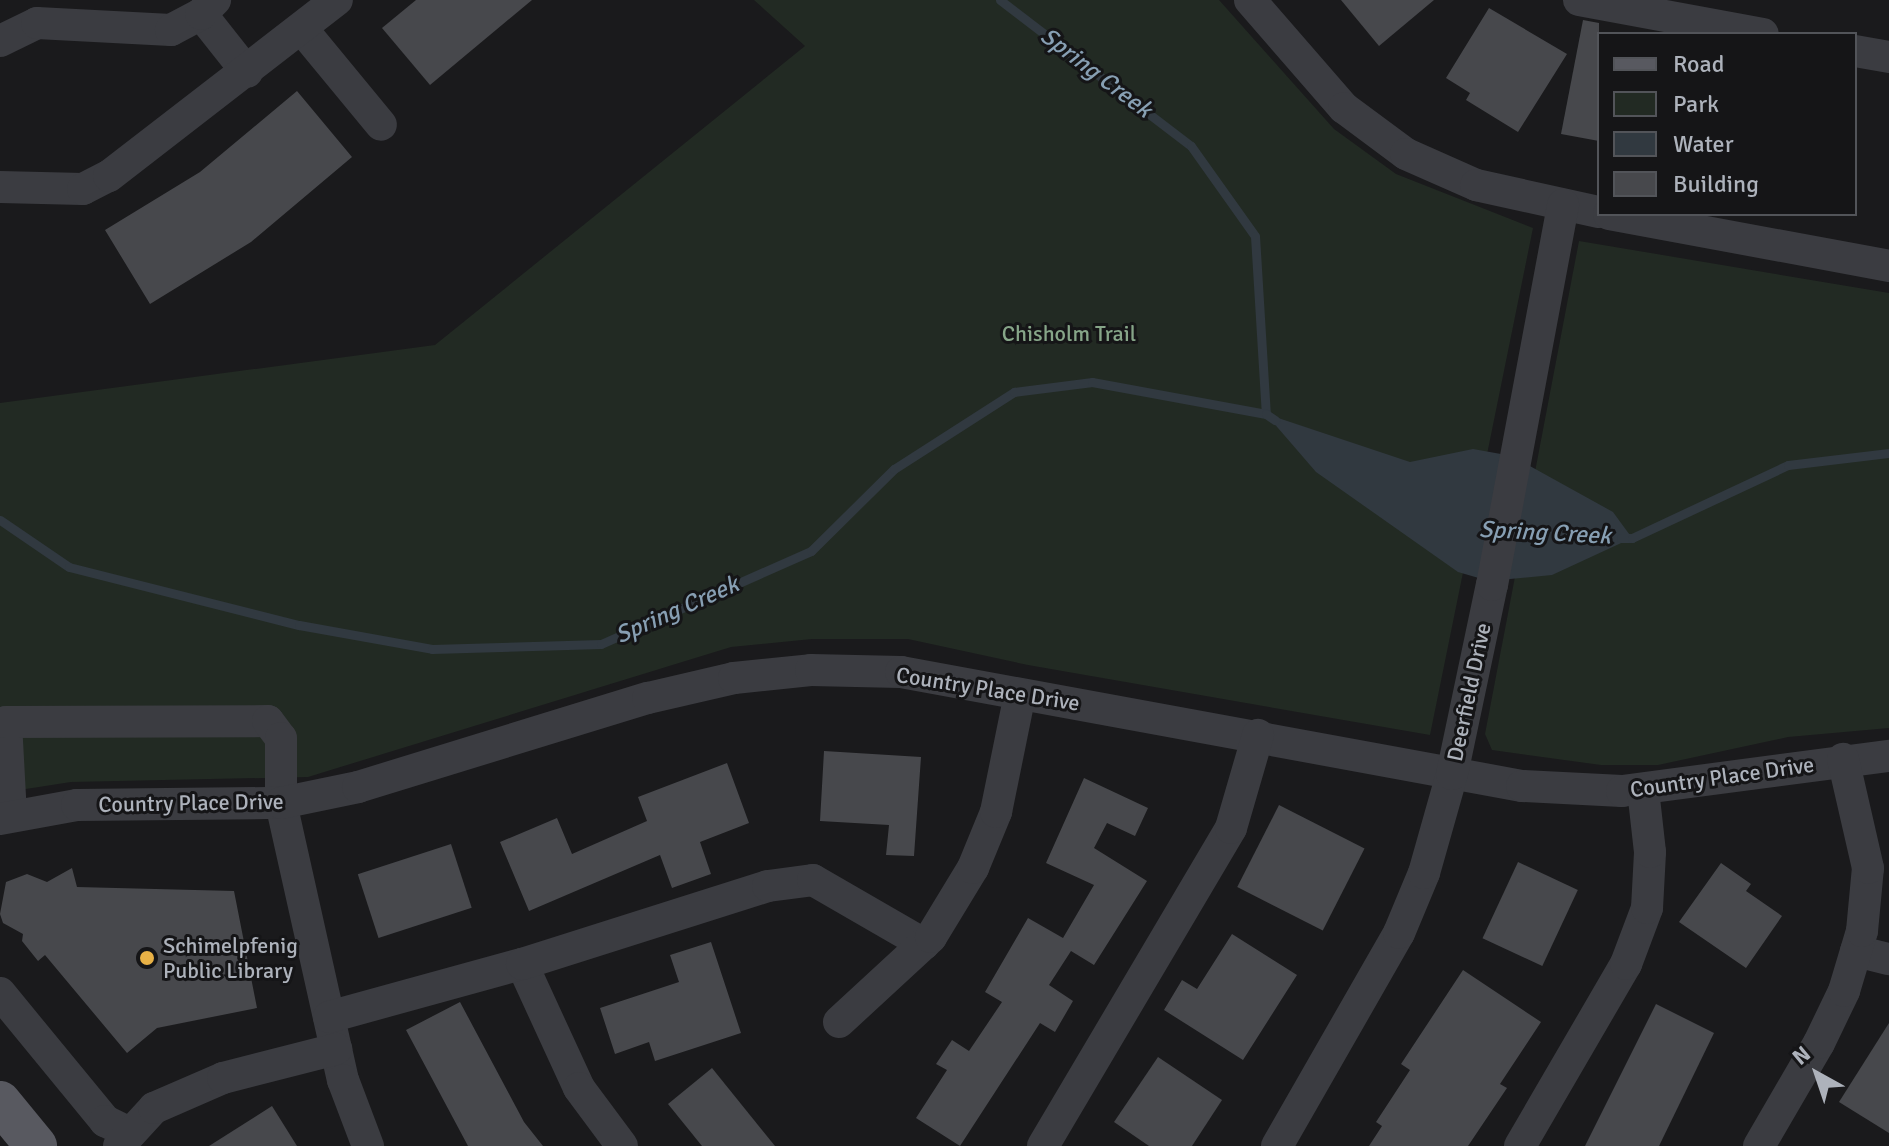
<!DOCTYPE html>
<style>
body{margin:0}
#map{position:relative;width:1889px;height:1146px;overflow:hidden;background:#1a1a1c;font-family:Signika,sans-serif}
div>[style]{position:absolute}
[style*='--x']{left:calc(var(--x)*1px);top:calc(var(--y)*1px);width:calc(var(--w)*1px);rotate:calc(var(--a)*1deg)}
.green>*{inset:0;background:#222a23}
.water>*{inset:0;background:#313940}
.stream>*{height:9px;margin:-4.5px;padding:0 4.5px;transform-origin:4.5px;border-radius:4.5px;background:#313940}
.building>*{inset:0;background:#47484c;transform-origin:0 0}
.minor>*{height:32px;margin:-16px;padding:0 16px;transform-origin:16px;border-radius:16px;background:#3b3c41}
.major>*{height:42px;margin:-21px;padding:0 21px;transform-origin:21px;border-radius:21px;background:#585960}
.dots>*{width:22px;height:22px;translate:-50% -50%;box-sizing:border-box;border:4px solid #151517;border-radius:50%}
span{translate:-50% -50%;white-space:nowrap;text-align:center;line-height:1.15;-webkit-text-stroke:6px #151517;paint-order:stroke}
.park-label{font-size:22px;color:#86a588}
.street-label{font-size:22px;color:#adb2bb}
.poi-label{font-size:22px;color:#adb2bb}
.left{translate:0 -50%;text-align:left}
.water-label{font-size:24px;color:#879fb3;font-style:italic}
.legend{position:absolute;left:1597px;top:32px;width:260px;height:184px;box-sizing:border-box;background:#151517;border:2px solid #525459;margin:0;padding:10px 14px;list-style:none;font-size:24px;color:#adb2bb}
.legend li{display:flex;align-items:center;gap:16px;height:40px}
.legend b{width:40px;border:2px solid #525459}
.north{position:absolute;left:1777px;top:1034px;width:80px;height:80px;-webkit-text-stroke:6px #151517;paint-order:stroke;rotate:320deg;font-size:22px;font-weight:700;line-height:32px;text-align:center;color:#adb2bb}
.north::after{content:'';display:block;margin:auto;width:28px;height:36px;background:#adb2bb;clip-path:polygon(50% 0,100% 100%,50% 72%,0 100%)}
</style>
<div id="map">
<div class="green">
<div style="clip-path:polygon(754px 0,1219px 0,1334px 129px,1396px 174px,1533px 228px,1430px 735px,1028px 665px,908px 639px,812px 639px,731px 647px,308px 777px,71px 782px,0 793px,0 403px,435px 345px,805px 46px)"></div>
<div style="clip-path:polygon(1579px 241px,1889px 293px,1889px 728px,1788px 737px,1658px 765px,1601px 765px,1492px 750px,1485px 734px)"></div>
</div>
<div class="water">
<div style="clip-path:polygon(1266px 414px,1410px 462px,1473px 449px,1512px 456px,1613px 512px,1632px 538px,1552px 575px,1489px 581px,1458px 572px,1316px 472px)"></div>
</div>
<div class="stream">
<div style="--x:1000;--y:0;--w:240;--a:37.4"></div>
<div style="--x:1191;--y:146;--w:110;--a:54.6"></div>
<div style="--x:1255;--y:236;--w:178;--a:86.5"></div>
<div style="--x:0;--y:520;--w:83;--a:34.3"></div>
<div style="--x:69;--y:567;--w:237;--a:14.2"></div>
<div style="--x:299;--y:625;--w:135;--a:10.2"></div>
<div style="--x:432;--y:649;--w:169;--a:-1.7"></div>
<div style="--x:601;--y:644;--w:230;--a:-23.9"></div>
<div style="--x:811;--y:551;--w:117;--a:-44.7"></div>
<div style="--x:894;--y:469;--w:143;--a:-32.7"></div>
<div style="--x:1014;--y:392;--w:79;--a:-7.3"></div>
<div style="--x:1092;--y:382;--w:177;--a:10.4"></div>
<div style="--x:1266;--y:414;--w:11;--a:34"></div>
<div style="--x:1621;--y:538;--w:11;--a:0"></div>
<div style="--x:1632;--y:538;--w:172;--a:-25.1"></div>
<div style="--x:1788;--y:465;--w:102;--a:-6.8"></div>
</div>
<div class="building">
<div style="clip-path:polygon(416px 0,532px 0,430px 85px,382px 28px)"></div>
<div style="clip-path:polygon(1341px 0,1434px 0,1379px 46px)"></div>
<div style="clip-path:polygon(1489px 8px,1567px 54px,1518px 132px,1466px 100px,1470px 93px,1446px 78px)"></div>
<div style="clip-path:polygon(1583px 20px,1599px 23px,1599px 141px,1561px 134px)"></div>
<div style="clip-path:polygon(297px 91px,352px 157px,251px 242px,150px 304px,105px 230px,200px 172px)"></div>
<div style="clip-path:polygon(824px 751px,921px 757px,914px 856px,886px 855px,889px 825px,820px 821px)"></div>
<div style="clip-path:polygon(727px 763px,749px 823px,700px 842px,711px 874px,672px 888px,660px 855px,529px 911px,500px 842px,557px 818px,572px 854px,647px 821px,638px 797px)"></div>
<div style="clip-path:polygon(1084px 778px,1148px 808px,1135px 836px,1107px 823px,1094px 848px,1147px 881px,1094px 965px,1071px 951px,1049px 985px,1073px 1001px,1055px 1032px,1040px 1023px,960px 1146px,916px 1118px,947px 1070px,936px 1064px,952px 1040px,969px 1051px,1002px 1002px,985px 992px,1028px 918px,1063px 938px,1094px 885px,1046px 863px)"></div>
<div style="left:1279px;top:805px;width:96px;height:92px;rotate:27deg"></div>
<div style="left:451px;top:844px;width:67px;height:98px;rotate:72deg"></div>
<div style="left:1518px;top:862px;width:66px;height:84px;rotate:25deg"></div>
<div style="clip-path:polygon(1721px 863px,1751px 884px,1746px 891px,1782px 916px,1746px 968px,1679px 922px)"></div>
<div style="clip-path:polygon(72px 868px,77px 887px,234px 891px,257px 1008px,157px 1028px,127px 1053px,45px 955px,38px 961px,22px 941px,23px 934px,3px 923px,0 914px,6px 882px,27px 874px,47px 882px)"></div>
<div style="clip-path:polygon(1232px 934px,1297px 975px,1243px 1060px,1164px 1010px,1182px 980px,1197px 989px)"></div>
<div style="clip-path:polygon(711px 942px,741px 1033px,655px 1061px,649px 1042px,615px 1054px,600px 1008px,679px 982px,670px 955px)"></div>
<div style="clip-path:polygon(1463px 970px,1541px 1022px,1500px 1084px,1507px 1088px,1468px 1146px,1369px 1146px,1382px 1126px,1376px 1122px,1410px 1070px,1401px 1064px)"></div>
<div style="clip-path:polygon(460px 1002px,524px 1122px,543px 1146px,468px 1146px,406px 1030px)"></div>
<div style="clip-path:polygon(1656px 1004px,1714px 1033px,1659px 1146px,1585px 1146px)"></div>
<div style="clip-path:polygon(1889px 1023px,1889px 1133px,1839px 1102px)"></div>
<div style="clip-path:polygon(1158px 1057px,1222px 1100px,1192px 1146px,1149px 1146px,1114px 1122px)"></div>
<div style="clip-path:polygon(712px 1068px,775px 1146px,702px 1146px,668px 1104px)"></div>
<div style="clip-path:polygon(272px 1106px,297px 1146px,209px 1146px)"></div>
</div>
<div class="minor">
<div style="--x:1250;--y:0;--w:143;--a:49"></div>
<div style="--x:1344;--y:108;--w:77;--a:36.6"></div>
<div style="--x:1406;--y:154;--w:77;--a:23.9"></div>
<div style="--x:1476;--y:185;--w:126;--a:12.4"></div>
<div style="--x:1579;--y:0;--w:187;--a:10.5"></div>
<div style="--x:201;--y:14;--w:74;--a:51.6"></div>
<div style="--x:302;--y:29;--w:124;--a:50.5"></div>
<div style="--x:0;--y:41;--w:41;--a:-25.9"></div>
<div style="--x:37;--y:23;--w:134;--a:3"></div>
<div style="--x:171;--y:30;--w:34;--a:-28"></div>
<div style="--x:201;--y:14;--w:20;--a:-45"></div>
<div style="--x:1855;--y:51;--w:35;--a:10"></div>
<div style="--x:0;--y:187;--w:83;--a:1.4"></div>
<div style="--x:83;--y:189;--w:29;--a:-27"></div>
<div style="--x:109;--y:176;--w:288;--a:-37.7"></div>
<div style="--x:1609;--y:214;--w:285;--a:10.5"></div>
<div style="--x:11;--y:815;--w:93;--a:-93.1"></div>
<div style="--x:6;--y:722;--w:262;--a:-0.2"></div>
<div style="--x:268;--y:721;--w:21;--a:53"></div>
<div style="--x:281;--y:738;--w:65;--a:90"></div>
<div style="--x:281;--y:803;--w:284;--a:77.4"></div>
<div style="--x:343;--y:1080;--w:71;--a:69.3"></div>
<div style="--x:0;--y:819;--w:78;--a:-10.3"></div>
<div style="--x:77;--y:805;--w:204;--a:-0.6"></div>
<div style="--x:281;--y:803;--w:79;--a:-11.7"></div>
<div style="--x:358;--y:787;--w:303;--a:-17.1"></div>
<div style="--x:648;--y:698;--w:88;--a:-13.1"></div>
<div style="--x:734;--y:678;--w:77;--a:-5.9"></div>
<div style="--x:811;--y:670;--w:90;--a:1.3"></div>
<div style="--x:901;--y:672;--w:631;--a:10.4"></div>
<div style="--x:1522;--y:786;--w:100;--a:2.9"></div>
<div style="--x:1622;--y:791;--w:269;--a:-7.5"></div>
<div style="--x:1856;--y:951;--w:34;--a:14"></div>
<div style="--x:522;--y:964;--w:136;--a:65.3"></div>
<div style="--x:579;--y:1088;--w:72;--a:53.4"></div>
<div style="--x:0;--y:993;--w:166;--a:50.6"></div>
<div style="--x:105;--y:1121;--w:25;--a:26"></div>
<div style="--x:329;--y:1017;--w:200;--a:-15.4"></div>
<div style="--x:522;--y:964;--w:258;--a:-17.6"></div>
<div style="--x:768;--y:886;--w:45;--a:-7.6"></div>
<div style="--x:813;--y:880;--w:128;--a:30"></div>
<div style="--x:839;--y:1022;--w:125;--a:-42.7"></div>
<div style="--x:931;--y:937;--w:81;--a:-58.7"></div>
<div style="--x:973;--y:868;--w:61;--a:-67.7"></div>
<div style="--x:996;--y:812;--w:120;--a:-78.5"></div>
<div style="--x:119;--y:1146;--w:52;--a:-47.4"></div>
<div style="--x:154;--y:1108;--w:75;--a:-23.5"></div>
<div style="--x:223;--y:1078;--w:117;--a:-14.4"></div>
<div style="--x:1043;--y:1146;--w:369;--a:-59.4"></div>
<div style="--x:1231;--y:828;--w:97;--a:-73.8"></div>
<div style="--x:1277;--y:1146;--w:245;--a:-60.2"></div>
<div style="--x:1399;--y:933;--w:65;--a:-67.4"></div>
<div style="--x:1424;--y:873;--w:103;--a:-74.2"></div>
<div style="--x:1452;--y:774;--w:193;--a:-78.1"></div>
<div style="--x:1492;--y:585;--w:387;--a:-79.4"></div>
<div style="--x:1520;--y:1146;--w:211;--a:-59.8"></div>
<div style="--x:1626;--y:964;--w:60;--a:-69.4"></div>
<div style="--x:1647;--y:908;--w:56;--a:-86.9"></div>
<div style="--x:1650;--y:852;--w:62;--a:-96.4"></div>
<div style="--x:1759;--y:1146;--w:119;--a:-59.8"></div>
<div style="--x:1819;--y:1043;--w:58;--a:-64.3"></div>
<div style="--x:1844;--y:991;--w:63;--a:-73.3"></div>
<div style="--x:1862;--y:931;--w:63;--a:-84.6"></div>
<div style="--x:1868;--y:868;--w:112;--a:-102.9"></div>
</div>
<div class="major">
<div style="--x:0;--y:1102;--w:57;--a:50.7"></div>
</div>
<div class="dots">
<div style="left:147px;top:958px;background:#e8b146"></div>
</div>
<div class="park-label">
<span style="left:1069px;top:334px">Chisholm Trail</span>
</div>
<div class="street-label">
<span style="left:988px;top:689px;rotate:9deg">Country Place Drive</span>
<span style="left:1469px;top:692px;rotate:-78deg">Deerfield Drive</span>
<span style="left:1722px;top:777px;rotate:-8deg">Country Place Drive</span>
<span style="left:191px;top:803px;rotate:-1deg">Country Place Drive</span>
</div>
<div class="poi-label">
<span class="left" style="left:163px;top:958px">Schimelpfenig<br>Public Library</span>
</div>
<div class="water-label">
<span style="left:1096px;top:73px;rotate:37deg">Spring Creek</span>
<span style="left:1545px;top:533px;rotate:3deg">Spring Creek</span>
<span style="left:677px;top:610px;rotate:-24deg">Spring Creek</span>
</div>
<ul class="legend">
<li><b style="height:10px;background:#585960"></b>Road</li>
<li><b style="height:22px;background:#222a23"></b>Park</li>
<li><b style="height:22px;background:#313940"></b>Water</li>
<li><b style="height:22px;background:#47484c"></b>Building</li>
</ul>
<div class="north">N</div>
</div>
